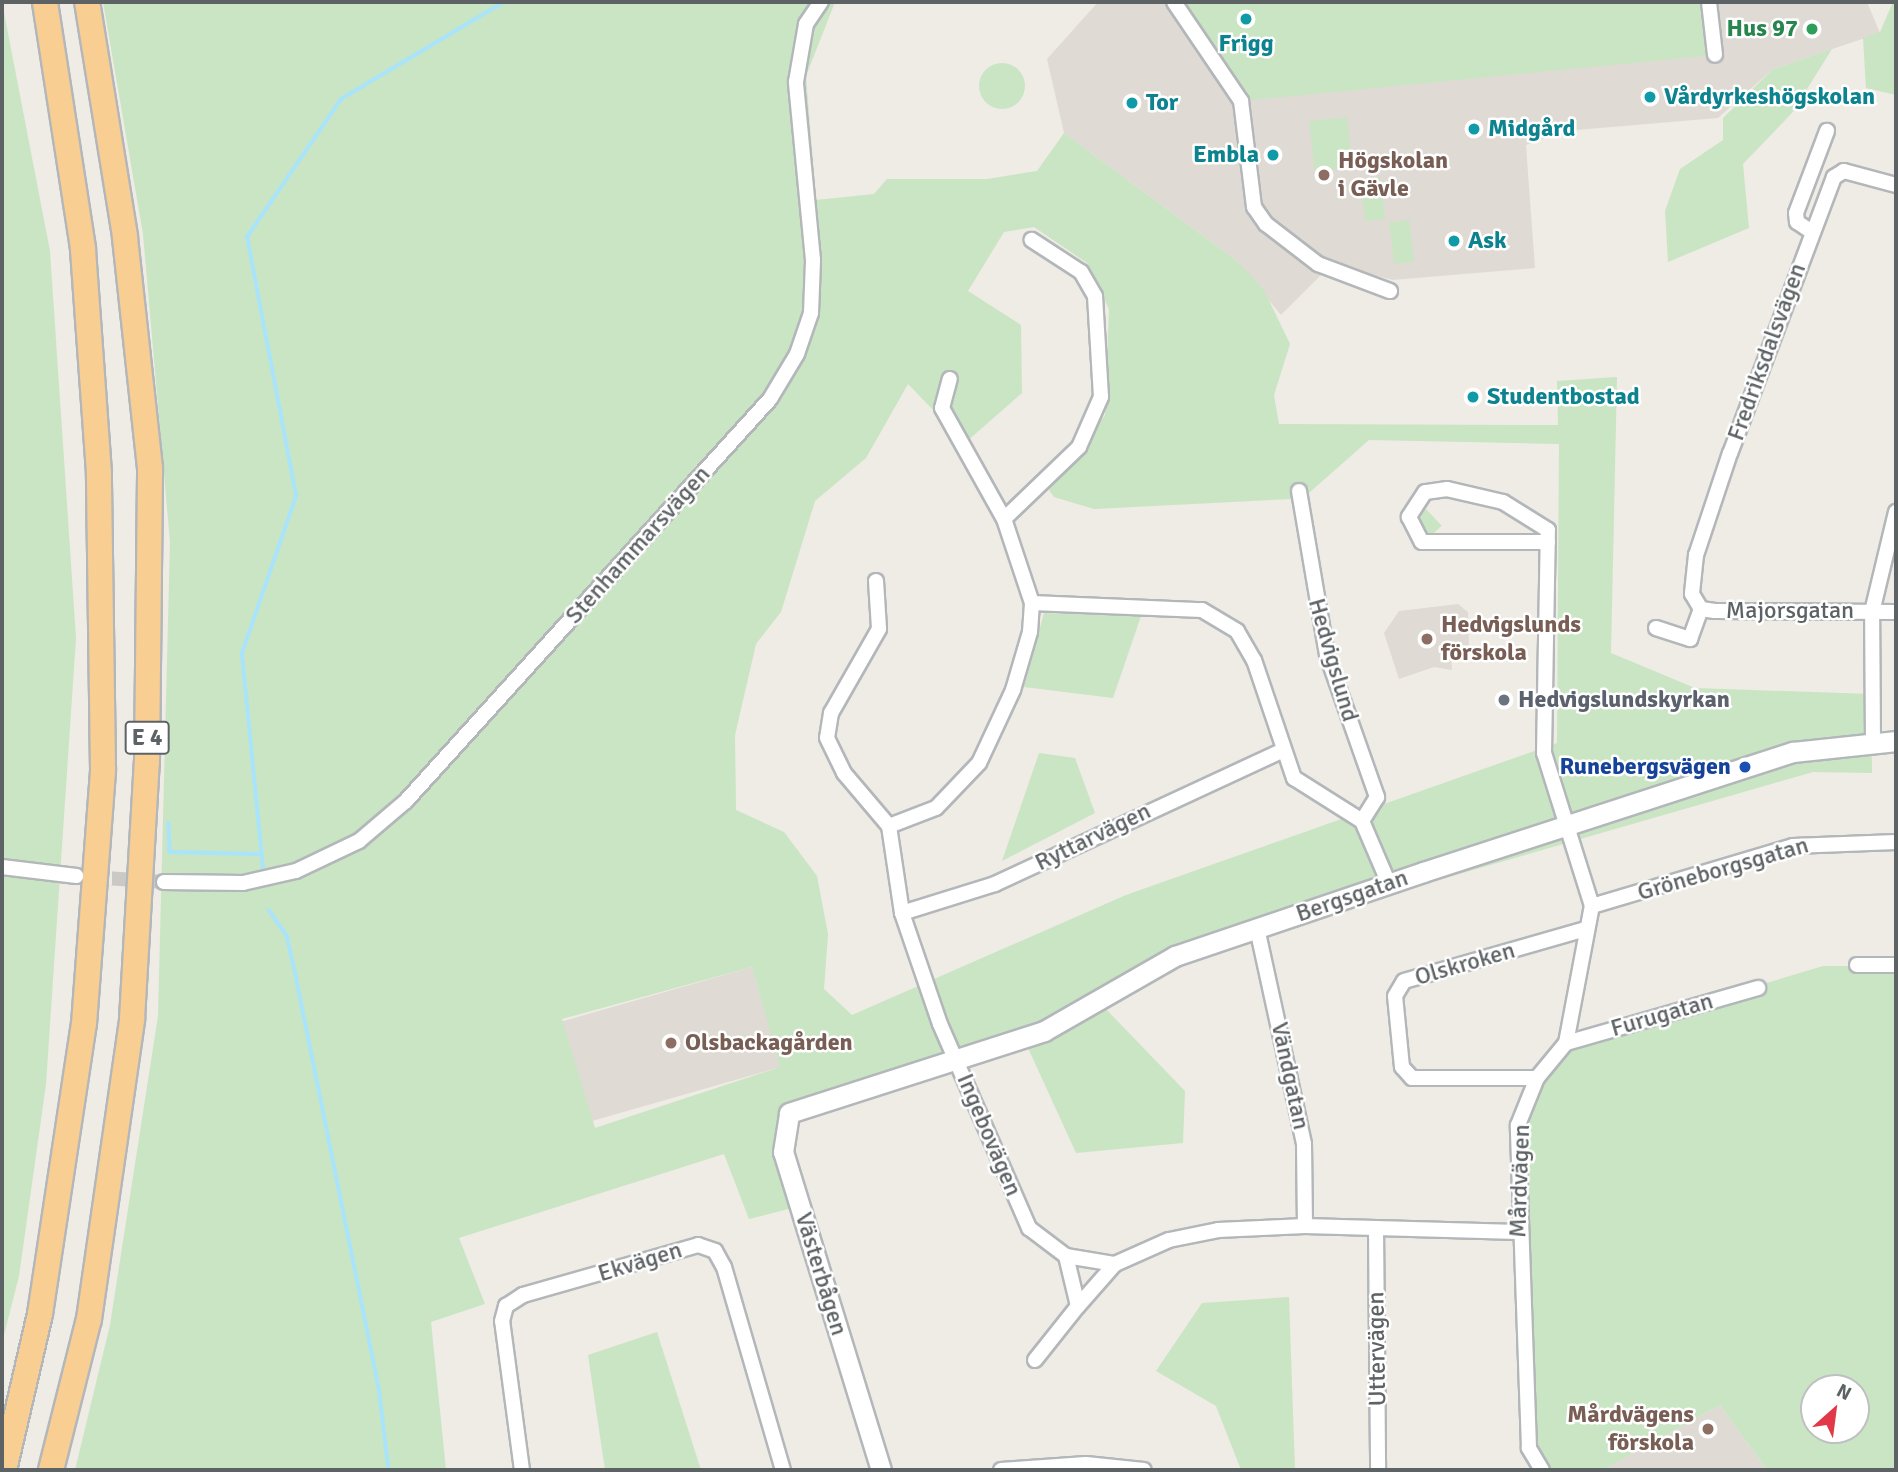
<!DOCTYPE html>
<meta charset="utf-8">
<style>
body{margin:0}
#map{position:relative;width:1898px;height:1472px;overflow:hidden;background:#efebe5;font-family:Signika,sans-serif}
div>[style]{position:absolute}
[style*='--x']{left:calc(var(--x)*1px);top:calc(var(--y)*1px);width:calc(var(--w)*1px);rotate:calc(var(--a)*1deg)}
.education>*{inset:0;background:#dfdbd4;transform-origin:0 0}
.green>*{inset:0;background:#c9e5c3;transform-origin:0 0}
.round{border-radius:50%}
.stream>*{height:3.5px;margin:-1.75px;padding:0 1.75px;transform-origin:1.75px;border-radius:1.75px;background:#a9e4fb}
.street-tunnel>*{height:14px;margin-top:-7px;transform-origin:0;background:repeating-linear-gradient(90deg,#cac9c5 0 14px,transparent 0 21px)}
.roads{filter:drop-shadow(2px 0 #b3b7ba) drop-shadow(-2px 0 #b3b7ba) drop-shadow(0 2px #b3b7ba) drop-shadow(0 -2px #b3b7ba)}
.street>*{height:14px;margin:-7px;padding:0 7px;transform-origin:7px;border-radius:7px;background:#fff}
.secondary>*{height:19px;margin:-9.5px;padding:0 9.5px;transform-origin:9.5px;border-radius:9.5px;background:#fff}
.highway>*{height:24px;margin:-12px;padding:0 12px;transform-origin:12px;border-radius:12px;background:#f8ce93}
.dots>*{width:19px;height:19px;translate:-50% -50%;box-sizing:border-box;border:4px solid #fff;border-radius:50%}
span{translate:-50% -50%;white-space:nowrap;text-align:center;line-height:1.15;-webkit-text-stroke:5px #fff;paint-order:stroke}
.shield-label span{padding:2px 5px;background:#fff;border:2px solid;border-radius:5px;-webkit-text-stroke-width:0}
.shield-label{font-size:23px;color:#5d6265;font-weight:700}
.leisure-label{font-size:24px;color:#27864d;font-weight:700}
.right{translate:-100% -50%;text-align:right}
.culture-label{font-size:24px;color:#0d838f;font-weight:700}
.left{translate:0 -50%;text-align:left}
.education-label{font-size:24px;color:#785e54;font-weight:700}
.street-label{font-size:24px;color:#5d6265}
.worship-label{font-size:24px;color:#5b616d;font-weight:700}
.transit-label{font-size:24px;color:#164399;font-weight:700}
.frame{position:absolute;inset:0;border:4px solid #5d6265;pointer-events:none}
.north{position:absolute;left:1800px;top:1374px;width:70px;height:70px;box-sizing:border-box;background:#fff;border:2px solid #bec0c1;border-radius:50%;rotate:28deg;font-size:19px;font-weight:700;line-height:28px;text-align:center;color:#5d6265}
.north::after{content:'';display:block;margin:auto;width:24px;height:32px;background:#e13947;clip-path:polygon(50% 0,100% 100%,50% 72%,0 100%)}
</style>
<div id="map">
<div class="education">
<div style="clip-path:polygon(1098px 2px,1867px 2px,1880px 33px,1773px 69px,1718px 118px,1564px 131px,1526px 145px,1535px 268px,1393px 280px,1332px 264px,1281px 315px,1237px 261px,1064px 133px,1047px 59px)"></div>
<div style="clip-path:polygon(1458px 604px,1468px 612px,1469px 645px,1450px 646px,1452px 670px,1434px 667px,1399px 679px,1384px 633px,1399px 611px)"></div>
<div style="left:752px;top:967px;width:104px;height:198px;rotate:74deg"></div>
<div style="clip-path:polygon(1720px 1405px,1767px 1470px,1603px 1470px)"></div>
</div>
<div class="green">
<div style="clip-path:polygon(2px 2px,50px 251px,76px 638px,46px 1084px,19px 1276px,2px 1343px)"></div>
<div style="clip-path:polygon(evenodd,103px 2px,835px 2px,806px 76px,816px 200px,874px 194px,887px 179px,987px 179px,1037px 171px,1064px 133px,1237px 261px,1264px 290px,1290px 344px,1274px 395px,1279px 424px,1558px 425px,1557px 381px,1617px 377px,1611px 653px,1695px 688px,1871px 694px,1872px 773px,1813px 772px,1175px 956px,1101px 1004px,1185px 1091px,1183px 1143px,1076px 1153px,1023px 1037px,795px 1120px,788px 1151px,804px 1205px,749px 1219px,724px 1154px,459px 1238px,485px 1304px,431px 1322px,446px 1470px,75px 1470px,110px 1325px,158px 1016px,170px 542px,143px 234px,103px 2px,1034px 227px,1087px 263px,1109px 309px,1105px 415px,1049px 490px,1054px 497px,1094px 509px,1291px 499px,1310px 492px,1369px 440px,1559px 444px,1557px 743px,1126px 895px,852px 1015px,824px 989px,828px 934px,817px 876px,784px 832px,736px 810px,735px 735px,756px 644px,781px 612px,815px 501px,866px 458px,908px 384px,965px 443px,1022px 393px,1021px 325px,968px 291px,1004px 232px,1034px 227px,103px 2px,752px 967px,780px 1067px,595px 1128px,562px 1019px,752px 967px)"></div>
<div style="clip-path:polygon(1174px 2px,1709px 2px,1715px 55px,1241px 101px)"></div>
<div style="clip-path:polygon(1893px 2px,1896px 2px,1896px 95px,1866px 88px,1863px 38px,1880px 32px)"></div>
<div style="clip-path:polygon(1832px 49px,1792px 113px,1743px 164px,1749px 228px,1668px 262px,1665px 211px,1680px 169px,1723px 140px,1723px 118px,1773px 69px)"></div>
<div class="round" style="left:979px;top:63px;width:46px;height:46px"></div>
<div style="left:1347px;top:117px;width:51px;height:38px;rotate:84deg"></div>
<div style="left:1380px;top:177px;width:42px;height:20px;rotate:83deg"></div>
<div style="left:1409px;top:220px;width:42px;height:20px;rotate:83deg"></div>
<div style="left:1426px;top:509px;width:23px;height:16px;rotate:47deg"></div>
<div style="clip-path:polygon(1044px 613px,1141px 616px,1113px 698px,1024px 687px)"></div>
<div style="clip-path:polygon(1039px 753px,1075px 758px,1095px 813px,1002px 861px)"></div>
<div style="clip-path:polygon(evenodd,1823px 966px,1896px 966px,1896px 1470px,1767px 1470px,1720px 1405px,1603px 1470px,1544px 1470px,1529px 1448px,1518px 1232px,1526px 1101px,1566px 1043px,1823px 966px,1814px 1388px,1856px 1388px,1856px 1430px,1814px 1430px,1814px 1388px)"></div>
<div style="clip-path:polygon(1289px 1297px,1295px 1470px,1241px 1470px,1216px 1406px,1156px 1371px,1202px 1303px)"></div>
<div style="clip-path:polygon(657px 1332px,701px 1470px,605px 1470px,588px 1355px)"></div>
</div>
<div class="stream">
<div style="--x:169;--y:823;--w:29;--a:88"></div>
<div style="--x:170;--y:852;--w:90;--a:1.3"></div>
<div style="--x:263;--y:869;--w:217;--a:-95.6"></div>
<div style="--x:242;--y:653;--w:166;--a:-71"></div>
<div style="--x:296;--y:496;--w:264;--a:-100.7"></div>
<div style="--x:247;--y:237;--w:167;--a:-55.7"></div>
<div style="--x:341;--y:99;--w:190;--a:-30.8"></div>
<div style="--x:269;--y:910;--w:32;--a:55"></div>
<div style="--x:287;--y:936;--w:36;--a:77"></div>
<div style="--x:295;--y:971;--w:424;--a:78.6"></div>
<div style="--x:379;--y:1387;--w:84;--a:83.1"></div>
</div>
<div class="street-tunnel">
<div style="--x:91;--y:877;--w:73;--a:3.9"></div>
</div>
<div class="roads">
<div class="street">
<div style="--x:1174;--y:2;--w:120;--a:55.9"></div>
<div style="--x:1241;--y:101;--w:107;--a:83"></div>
<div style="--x:1254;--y:207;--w:21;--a:55"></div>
<div style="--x:1266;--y:224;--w:66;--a:37.6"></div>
<div style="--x:1318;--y:264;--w:77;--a:20.6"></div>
<div style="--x:1709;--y:2;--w:53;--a:83.5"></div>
<div style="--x:1896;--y:185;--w:54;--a:-164.9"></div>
<div style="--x:1844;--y:171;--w:12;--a:149"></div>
<div style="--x:1834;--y:177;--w:295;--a:110.6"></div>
<div style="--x:1730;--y:453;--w:108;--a:108.4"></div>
<div style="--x:1696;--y:555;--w:39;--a:96"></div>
<div style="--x:1692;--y:594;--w:17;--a:59"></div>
<div style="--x:1701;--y:609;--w:14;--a:8"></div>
<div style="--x:1715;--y:611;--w:181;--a:0.3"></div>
<div style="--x:1812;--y:232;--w:18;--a:-146"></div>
<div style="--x:1797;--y:222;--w:9;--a:-96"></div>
<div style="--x:1796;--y:213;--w:88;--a:-69.3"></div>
<div style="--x:1299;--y:491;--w:166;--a:80.3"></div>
<div style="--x:1327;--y:655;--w:151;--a:70.6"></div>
<div style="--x:1377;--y:797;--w:28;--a:122"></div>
<div style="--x:1004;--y:519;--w:104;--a:-43.8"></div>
<div style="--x:1079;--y:447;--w:55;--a:-66.3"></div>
<div style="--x:1101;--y:397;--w:101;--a:-93.4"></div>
<div style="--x:1095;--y:296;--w:28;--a:-120"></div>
<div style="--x:1081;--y:272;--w:59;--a:-146.9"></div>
<div style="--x:876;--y:581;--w:48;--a:86.4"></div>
<div style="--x:879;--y:629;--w:97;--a:119.7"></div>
<div style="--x:831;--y:713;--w:25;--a:99"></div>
<div style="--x:827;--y:738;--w:39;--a:64"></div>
<div style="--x:844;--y:773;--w:70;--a:49.7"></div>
<div style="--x:889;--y:826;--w:88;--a:81.5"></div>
<div style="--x:902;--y:913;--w:117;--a:71.1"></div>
<div style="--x:940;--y:1024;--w:223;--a:66.4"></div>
<div style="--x:1029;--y:1228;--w:46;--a:37.1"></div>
<div style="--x:1066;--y:1256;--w:50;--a:9.3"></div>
<div style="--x:1115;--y:1264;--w:59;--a:-24"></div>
<div style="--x:1169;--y:1240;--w:50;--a:-11.5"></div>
<div style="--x:1218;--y:1230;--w:87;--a:-2.6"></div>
<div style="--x:1305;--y:1226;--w:213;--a:1.6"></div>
<div style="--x:1032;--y:603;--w:170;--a:2.4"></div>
<div style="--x:1202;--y:610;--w:41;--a:31"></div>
<div style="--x:1237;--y:631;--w:34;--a:60"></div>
<div style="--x:1254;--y:660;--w:125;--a:71.3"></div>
<div style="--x:1294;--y:778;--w:80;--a:32.3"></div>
<div style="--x:1362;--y:821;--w:69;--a:66.8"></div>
<div style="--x:1656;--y:628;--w:36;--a:18"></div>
<div style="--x:1690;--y:639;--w:32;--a:-70"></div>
<div style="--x:1873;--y:741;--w:129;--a:-90.4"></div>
<div style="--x:1872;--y:612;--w:103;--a:-76.5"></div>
<div style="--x:889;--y:826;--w:50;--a:-21"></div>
<div style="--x:936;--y:808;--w:62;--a:-46.3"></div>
<div style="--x:979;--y:763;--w:81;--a:-65"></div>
<div style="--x:1013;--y:690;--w:60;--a:-73.7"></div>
<div style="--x:1030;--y:632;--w:29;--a:-86"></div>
<div style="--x:1032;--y:603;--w:89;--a:-108.4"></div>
<div style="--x:1004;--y:519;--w:127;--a:-119.2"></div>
<div style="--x:942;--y:408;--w:30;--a:-75"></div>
<div style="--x:2;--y:867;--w:75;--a:6.9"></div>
<div style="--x:164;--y:882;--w:79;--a:0.7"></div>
<div style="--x:243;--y:883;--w:54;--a:-12.8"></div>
<div style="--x:296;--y:871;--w:70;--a:-25.5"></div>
<div style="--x:359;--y:841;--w:62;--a:-40.4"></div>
<div style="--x:406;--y:801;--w:542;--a:-47.84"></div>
<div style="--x:770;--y:399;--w:52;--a:-59"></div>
<div style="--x:797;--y:354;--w:43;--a:-71.1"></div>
<div style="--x:811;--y:313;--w:53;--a:-87.8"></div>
<div style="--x:813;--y:260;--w:179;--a:-95.5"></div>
<div style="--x:796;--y:82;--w:59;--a:-80.2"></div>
<div style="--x:806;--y:24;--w:27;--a:-56"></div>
<div style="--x:1592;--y:906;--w:210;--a:-16.6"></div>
<div style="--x:1793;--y:846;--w:103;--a:-2.2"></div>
<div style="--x:902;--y:913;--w:97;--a:-17.3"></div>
<div style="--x:995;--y:884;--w:315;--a:-24.9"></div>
<div style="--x:1257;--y:928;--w:221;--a:77.7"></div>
<div style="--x:1304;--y:1144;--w:82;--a:89.3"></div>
<div style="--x:1857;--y:965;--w:39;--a:0"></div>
<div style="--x:1566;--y:1043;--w:200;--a:-16"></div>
<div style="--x:1537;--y:1078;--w:125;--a:180"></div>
<div style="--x:1412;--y:1078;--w:15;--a:-132"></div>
<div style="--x:1402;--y:1067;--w:71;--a:-95.6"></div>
<div style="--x:1395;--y:996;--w:17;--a:-59"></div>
<div style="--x:1404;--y:981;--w:188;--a:-16"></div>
<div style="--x:1376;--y:1228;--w:242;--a:89.5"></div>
<div style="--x:1066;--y:1256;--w:51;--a:76.5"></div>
<div style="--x:1078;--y:1306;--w:56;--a:-48.6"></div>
<div style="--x:1035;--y:1360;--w:69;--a:-51.5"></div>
<div style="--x:522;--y:1470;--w:150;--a:-97.6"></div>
<div style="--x:502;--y:1321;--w:16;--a:-75"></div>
<div style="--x:506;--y:1306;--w:20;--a:-33"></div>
<div style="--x:523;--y:1295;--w:182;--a:-15.9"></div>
<div style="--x:698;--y:1245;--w:18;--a:19"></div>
<div style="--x:715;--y:1251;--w:18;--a:61"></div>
<div style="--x:724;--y:1267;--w:211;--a:73.8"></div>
<div style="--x:1001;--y:1470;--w:85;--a:-4"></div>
<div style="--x:1086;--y:1464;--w:58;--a:5.9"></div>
<div style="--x:1542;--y:1470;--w:26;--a:-121"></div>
<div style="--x:1529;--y:1448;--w:323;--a:-92"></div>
<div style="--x:1518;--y:1125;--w:51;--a:-68"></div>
<div style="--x:1537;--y:1078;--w:45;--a:-50.4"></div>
<div style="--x:1566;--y:1043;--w:139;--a:-79.3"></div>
<div style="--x:1592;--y:906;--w:160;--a:-107.4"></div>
<div style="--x:1544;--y:753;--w:223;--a:-89"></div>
<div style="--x:1548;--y:530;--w:53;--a:-148.1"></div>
<div style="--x:1503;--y:502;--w:57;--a:-166.9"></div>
<div style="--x:1447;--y:489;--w:22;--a:172"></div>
<div style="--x:1425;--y:492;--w:30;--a:123"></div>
<div style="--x:1409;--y:517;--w:28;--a:63"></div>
<div style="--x:1422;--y:542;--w:126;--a:0"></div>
</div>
<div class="secondary">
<div style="--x:881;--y:1470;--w:333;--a:-107.1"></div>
<div style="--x:783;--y:1152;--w:39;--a:-81"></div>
<div style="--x:789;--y:1113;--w:268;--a:-17.8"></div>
<div style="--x:1044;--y:1031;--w:151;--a:-29.8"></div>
<div style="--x:1175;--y:956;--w:262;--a:-18.7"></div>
<div style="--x:1423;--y:872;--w:389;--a:-18"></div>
<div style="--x:1793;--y:752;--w:104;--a:-6.1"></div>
</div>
<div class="highway">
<div style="--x:4;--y:1470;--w:160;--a:-77"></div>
<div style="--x:40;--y:1314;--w:293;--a:-81.4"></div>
<div style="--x:84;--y:1024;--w:256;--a:-85.7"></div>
<div style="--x:103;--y:769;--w:296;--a:-90.8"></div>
<div style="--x:99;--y:473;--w:226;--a:-94.1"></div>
<div style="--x:83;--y:248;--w:249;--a:-98.8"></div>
<div style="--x:51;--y:1470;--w:156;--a:-75.9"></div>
<div style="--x:89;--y:1319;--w:303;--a:-81.8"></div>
<div style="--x:132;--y:1019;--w:257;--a:-86.7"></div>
<div style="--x:147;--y:762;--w:294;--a:-89.4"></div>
<div style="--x:150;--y:468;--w:233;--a:-96.2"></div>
<div style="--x:125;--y:236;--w:237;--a:-99.2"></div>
</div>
</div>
<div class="dots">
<div style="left:1246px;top:19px;background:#0f9aa8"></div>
<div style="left:1812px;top:29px;background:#2e9e5b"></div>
<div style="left:1650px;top:97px;background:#0f9aa8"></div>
<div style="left:1132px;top:103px;background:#0f9aa8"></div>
<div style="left:1474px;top:129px;background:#0f9aa8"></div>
<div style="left:1273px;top:155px;background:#0f9aa8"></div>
<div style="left:1324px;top:175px;background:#8d6e63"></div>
<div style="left:1454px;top:241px;background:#0f9aa8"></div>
<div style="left:1473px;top:397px;background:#0f9aa8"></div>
<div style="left:1427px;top:639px;background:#8d6e63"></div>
<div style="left:1504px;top:700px;background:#6b7280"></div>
<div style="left:1745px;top:767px;background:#1a4fb4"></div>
<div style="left:671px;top:1043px;background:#8d6e63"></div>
<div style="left:1708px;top:1429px;background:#8d6e63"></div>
</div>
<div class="shield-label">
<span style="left:147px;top:738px">E 4</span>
</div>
<div class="leisure-label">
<span class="right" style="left:1798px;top:29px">Hus 97</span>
</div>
<div class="culture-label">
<span style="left:1246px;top:44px">Frigg</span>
<span class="left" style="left:1664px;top:97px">Vårdyrkeshögskolan</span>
<span class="left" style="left:1146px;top:103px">Tor</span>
<span class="left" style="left:1488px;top:129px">Midgård</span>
<span class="right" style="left:1259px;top:155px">Embla</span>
<span class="left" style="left:1468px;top:241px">Ask</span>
<span class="left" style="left:1487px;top:397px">Studentbostad</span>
</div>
<div class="education-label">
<span class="left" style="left:1338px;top:175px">Högskolan<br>i Gävle</span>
<span class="left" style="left:1441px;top:639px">Hedvigslunds<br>förskola</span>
<span class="left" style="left:685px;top:1043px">Olsbackagården</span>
<span class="right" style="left:1694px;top:1429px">Mårdvägens<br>förskola</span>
</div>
<div class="street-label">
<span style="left:1767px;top:352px;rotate:-70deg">Fredriksdalsvägen</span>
<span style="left:638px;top:545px;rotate:-48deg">Stenhammarsvägen</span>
<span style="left:1790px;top:611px">Majorsgatan</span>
<span style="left:1333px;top:660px;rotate:74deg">Hedvigslund</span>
<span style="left:1093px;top:837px;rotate:-26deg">Ryttarvägen</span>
<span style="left:1723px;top:869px;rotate:-16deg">Gröneborgsgatan</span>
<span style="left:1352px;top:896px;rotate:-19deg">Bergsgatan</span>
<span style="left:1465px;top:964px;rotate:-16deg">Olskroken</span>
<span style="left:1662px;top:1015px;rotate:-16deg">Furugatan</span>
<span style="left:1290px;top:1076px;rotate:78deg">Vändgatan</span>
<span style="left:989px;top:1135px;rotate:67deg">Ingebovägen</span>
<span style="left:1520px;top:1181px;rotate:-88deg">Mårdvägen</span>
<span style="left:640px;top:1262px;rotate:-17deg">Ekvägen</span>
<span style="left:821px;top:1274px;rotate:73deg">Västerbågen</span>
<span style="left:1377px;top:1349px;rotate:-91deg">Uttervägen</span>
</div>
<div class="worship-label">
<span class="left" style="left:1518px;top:700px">Hedvigslundskyrkan</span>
</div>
<div class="transit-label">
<span class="right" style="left:1731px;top:767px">Runebergsvägen</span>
</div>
<div class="frame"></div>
<div class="north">N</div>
</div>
